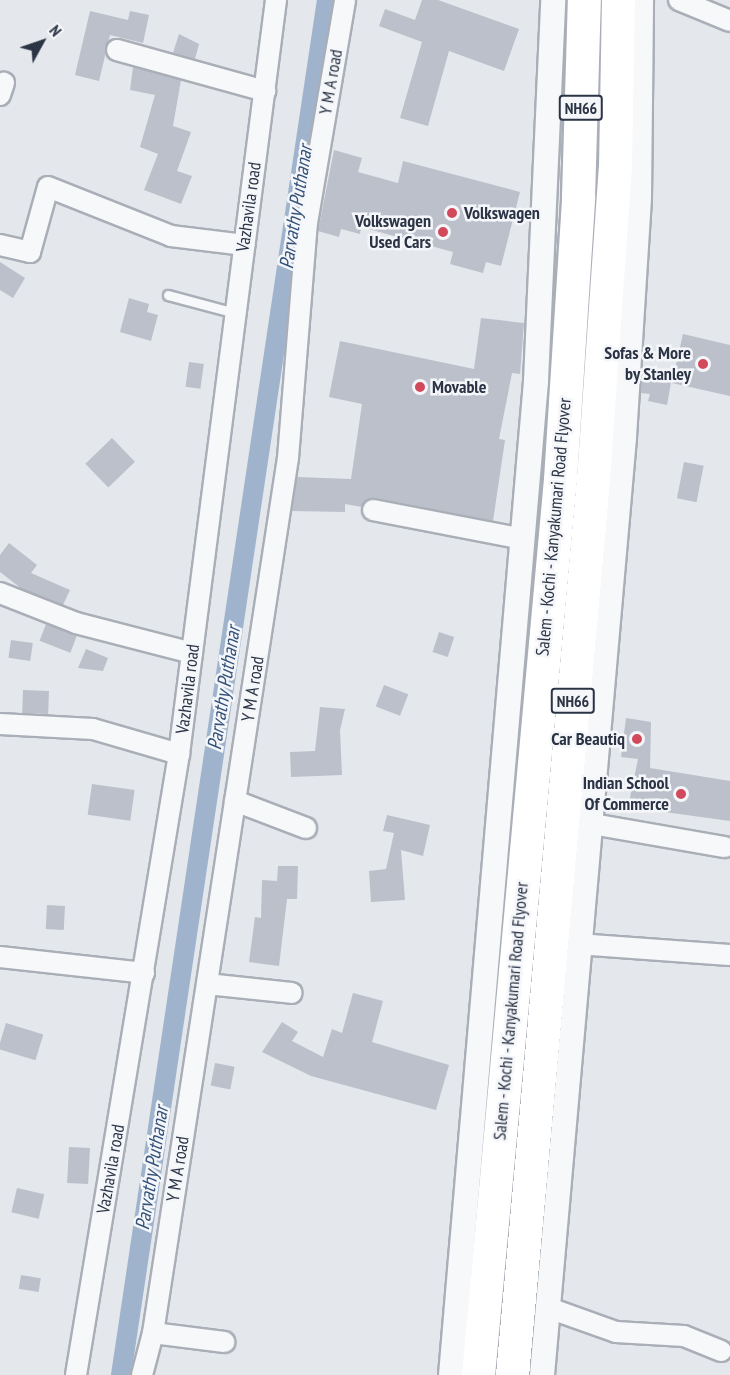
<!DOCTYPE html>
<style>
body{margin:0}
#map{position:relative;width:730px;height:1375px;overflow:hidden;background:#e4e7ec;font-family:"PT Sans Narrow",sans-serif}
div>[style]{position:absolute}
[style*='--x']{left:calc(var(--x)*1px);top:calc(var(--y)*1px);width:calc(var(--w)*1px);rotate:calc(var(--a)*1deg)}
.canal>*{height:20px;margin:-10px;padding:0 10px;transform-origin:10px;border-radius:10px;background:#9fb4cc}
.building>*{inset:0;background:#bbc0ca;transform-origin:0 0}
.roads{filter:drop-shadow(2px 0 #a9aeb7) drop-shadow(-2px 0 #a9aeb7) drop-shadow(0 2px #a9aeb7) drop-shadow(0 -2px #a9aeb7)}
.service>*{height:9px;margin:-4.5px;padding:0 4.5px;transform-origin:4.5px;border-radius:4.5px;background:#f7f8fa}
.minor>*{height:20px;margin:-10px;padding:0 10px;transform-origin:10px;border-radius:10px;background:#f7f8fa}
.tertiary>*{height:24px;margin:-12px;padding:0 12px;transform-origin:12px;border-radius:12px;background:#f7f8fa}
.trunk>*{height:33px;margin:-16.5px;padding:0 16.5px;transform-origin:16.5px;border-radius:16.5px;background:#fff}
.dots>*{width:16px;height:16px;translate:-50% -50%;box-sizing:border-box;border:3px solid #f4f6f9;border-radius:50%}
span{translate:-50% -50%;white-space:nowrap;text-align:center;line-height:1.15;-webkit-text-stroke:5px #f4f6f9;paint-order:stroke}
.shield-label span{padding:2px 4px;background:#f4f6f9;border:2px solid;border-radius:4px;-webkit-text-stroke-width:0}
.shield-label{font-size:16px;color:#2b3445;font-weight:700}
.street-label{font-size:18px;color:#2b3445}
.poi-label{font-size:18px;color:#2b3445;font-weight:700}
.left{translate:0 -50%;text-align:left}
.right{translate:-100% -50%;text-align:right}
.water-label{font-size:20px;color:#34527a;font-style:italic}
.north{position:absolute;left:12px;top:12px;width:60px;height:60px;-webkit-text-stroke:4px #f4f6f9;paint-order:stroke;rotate:50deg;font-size:16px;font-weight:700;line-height:24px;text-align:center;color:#2b3445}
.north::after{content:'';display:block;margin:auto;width:21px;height:27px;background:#2b3445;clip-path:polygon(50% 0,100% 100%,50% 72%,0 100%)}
</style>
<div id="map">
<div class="canal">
<div style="--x:121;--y:1375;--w:1390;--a:-81.48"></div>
</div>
<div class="building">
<div style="clip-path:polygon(422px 0,438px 0,519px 29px,504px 71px,449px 51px,428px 126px,400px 118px,422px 42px,379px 26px,385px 9px,415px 20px)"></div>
<div style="clip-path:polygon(90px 11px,128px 20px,130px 11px,149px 15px,143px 43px,110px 35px,99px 81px,75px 75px)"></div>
<div style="clip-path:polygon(179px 34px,199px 44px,195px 59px,173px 53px)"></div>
<div style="clip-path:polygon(133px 67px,181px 80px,173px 126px,191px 132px,177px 171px,192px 176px,181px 204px,144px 190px,158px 154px,140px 147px,155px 95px,130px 90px)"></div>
<div style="clip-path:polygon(334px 150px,362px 158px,358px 172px,398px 183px,403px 161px,520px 192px,501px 266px,486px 262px,483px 273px,450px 264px,453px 252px,361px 227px,360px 234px,341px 229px,339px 237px,318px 231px)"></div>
<div style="clip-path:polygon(0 262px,25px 278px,13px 298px,0 290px)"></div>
<div style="clip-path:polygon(129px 298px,149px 304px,147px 312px,158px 315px,151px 341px,120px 332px)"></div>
<div style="clip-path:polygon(481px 318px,524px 323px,520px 374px,512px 373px,499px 439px,505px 440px,493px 521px,375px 498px,362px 507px,345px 504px,345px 512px,292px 511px,297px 477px,351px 479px,362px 404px,329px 397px,340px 341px,474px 369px)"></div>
<div style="clip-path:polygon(683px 334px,730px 345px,730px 396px,672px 383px)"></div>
<div style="left:189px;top:362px;width:15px;height:25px;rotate:8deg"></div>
<div style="clip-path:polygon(642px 374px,672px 377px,667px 405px,648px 401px,650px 394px,641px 393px)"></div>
<div style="left:112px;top:438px;width:33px;height:37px;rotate:46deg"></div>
<div style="left:684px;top:462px;width:20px;height:37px;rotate:11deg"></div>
<div style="clip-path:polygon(9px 543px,37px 565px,31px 573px,70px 590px,63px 605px,22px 589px,0 572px,0 555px)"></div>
<div style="left:46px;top:624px;width:33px;height:18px;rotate:21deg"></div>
<div style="left:439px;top:632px;width:16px;height:21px;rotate:18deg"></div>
<div style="left:11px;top:640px;width:22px;height:18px;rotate:8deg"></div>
<div style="clip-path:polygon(86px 649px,108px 658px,103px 671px,78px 668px)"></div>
<div style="left:384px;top:685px;width:26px;height:23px;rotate:21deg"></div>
<div style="left:23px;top:690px;width:26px;height:23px;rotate:2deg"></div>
<div style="clip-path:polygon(320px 707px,345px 709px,340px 730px,342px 775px,291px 777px,290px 752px,315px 751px)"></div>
<div style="clip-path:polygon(626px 718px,651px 722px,650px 768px,730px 781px,730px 821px,628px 807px,638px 759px,621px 757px)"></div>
<div style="left:92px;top:784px;width:43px;height:31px;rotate:8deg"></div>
<div style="clip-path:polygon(387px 815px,430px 825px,423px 856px,401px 850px,405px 900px,371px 902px,369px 871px,386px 869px,394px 833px,383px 831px)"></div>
<div style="clip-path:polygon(278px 866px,298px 866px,297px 899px,287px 899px,279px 966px,249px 962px,255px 917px,261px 918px,262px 880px,277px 881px)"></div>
<div style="left:47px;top:905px;width:18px;height:24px;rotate:3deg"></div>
<div style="clip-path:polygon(353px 993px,383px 1001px,372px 1042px,449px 1065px,436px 1110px,311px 1076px,262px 1052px,282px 1022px,298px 1032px,292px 1041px,323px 1057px,332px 1029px,342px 1033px)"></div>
<div style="left:6px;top:1023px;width:39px;height:27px;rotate:17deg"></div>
<div style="left:215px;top:1063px;width:20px;height:23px;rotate:11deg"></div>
<div style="left:69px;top:1147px;width:21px;height:36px;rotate:3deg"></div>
<div style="left:17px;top:1188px;width:28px;height:25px;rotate:13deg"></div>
<div style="left:21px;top:1275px;width:20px;height:14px;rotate:9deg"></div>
</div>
<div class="roads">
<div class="service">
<div style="--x:168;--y:295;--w:69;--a:15"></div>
</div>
<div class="minor">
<div style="--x:679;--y:0;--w:55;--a:22.4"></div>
<div style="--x:117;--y:50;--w:154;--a:15.5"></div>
<div style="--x:0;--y:95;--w:13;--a:-72"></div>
<div style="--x:0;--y:245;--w:31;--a:13"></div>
<div style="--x:30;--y:252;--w:67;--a:-74.5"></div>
<div style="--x:48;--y:187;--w:132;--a:21.7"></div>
<div style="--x:171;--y:236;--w:74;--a:7"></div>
<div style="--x:373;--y:510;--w:153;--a:10.9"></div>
<div style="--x:0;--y:593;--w:82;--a:21.5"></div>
<div style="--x:76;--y:623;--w:120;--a:14.5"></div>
<div style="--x:0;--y:724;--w:93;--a:3.1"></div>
<div style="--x:93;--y:729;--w:90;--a:16.2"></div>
<div style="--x:235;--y:801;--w:76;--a:20.8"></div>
<div style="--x:587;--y:823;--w:140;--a:9.9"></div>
<div style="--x:577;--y:944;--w:153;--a:4.1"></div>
<div style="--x:0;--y:957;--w:145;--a:6.3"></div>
<div style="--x:207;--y:984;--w:85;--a:6"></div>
<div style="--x:546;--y:1307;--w:74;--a:19.7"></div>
<div style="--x:616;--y:1332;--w:68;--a:3.4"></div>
<div style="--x:684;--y:1336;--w:40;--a:22"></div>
<div style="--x:153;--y:1333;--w:72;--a:7.2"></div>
<div style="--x:76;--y:1375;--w:629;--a:-80.58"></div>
<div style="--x:179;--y:754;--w:760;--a:-82.67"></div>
<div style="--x:142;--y:1375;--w:43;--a:-75.3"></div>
<div style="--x:153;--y:1333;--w:885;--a:-81.23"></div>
<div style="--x:288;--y:458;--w:236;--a:-85.4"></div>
<div style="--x:307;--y:223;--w:226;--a:-80.3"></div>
</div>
<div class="tertiary">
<div style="--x:451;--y:1375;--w:998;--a:-85.11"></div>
<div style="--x:536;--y:381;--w:381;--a:-87.4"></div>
<div style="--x:542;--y:1375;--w:942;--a:-85"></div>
<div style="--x:624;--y:437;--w:240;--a:-86.4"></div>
<div style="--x:639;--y:197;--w:197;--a:-89.4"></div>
</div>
<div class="trunk">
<div style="--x:478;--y:1375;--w:900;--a:-84.77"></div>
<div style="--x:560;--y:479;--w:283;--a:-86.3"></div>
<div style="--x:578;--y:197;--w:197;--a:-88.3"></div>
<div style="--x:512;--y:1375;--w:900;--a:-84.83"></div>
<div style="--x:593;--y:479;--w:312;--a:-86"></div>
<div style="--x:615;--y:168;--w:168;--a:-89"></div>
</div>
</div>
<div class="dots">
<div style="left:452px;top:213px;background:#d1495b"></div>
<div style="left:443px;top:232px;background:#d1495b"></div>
<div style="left:703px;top:364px;background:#d1495b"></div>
<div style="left:420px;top:387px;background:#d1495b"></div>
<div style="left:637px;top:739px;background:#d1495b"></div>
<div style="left:681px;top:794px;background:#d1495b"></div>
</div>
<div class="shield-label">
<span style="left:581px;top:108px">NH66</span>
<span style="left:573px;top:701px">NH66</span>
</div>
<div class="street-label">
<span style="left:331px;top:82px;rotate:-80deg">Y M A road</span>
<span style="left:249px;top:207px;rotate:-82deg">Vazhavila road</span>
<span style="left:554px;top:527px;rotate:-85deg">Salem - Kochi - Kanyakumari Road Flyover</span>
<span style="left:188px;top:689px;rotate:-83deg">Vazhavila road</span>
<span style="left:253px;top:689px;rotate:-81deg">Y M A road</span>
<span style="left:511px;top:1011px;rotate:-85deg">Salem - Kochi - Kanyakumari Road Flyover</span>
<span style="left:111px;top:1169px;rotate:-80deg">Vazhavila road</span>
<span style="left:178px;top:1169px;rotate:-81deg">Y M A road</span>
</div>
<div class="poi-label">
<span class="left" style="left:464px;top:213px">Volkswagen</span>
<span class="right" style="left:431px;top:232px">Volkswagen<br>Used Cars</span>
<span class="right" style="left:691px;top:364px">Sofas &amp; More<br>by Stanley</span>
<span class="left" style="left:432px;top:387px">Movable</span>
<span class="right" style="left:625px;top:739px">Car Beautiq</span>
<span class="right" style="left:669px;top:794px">Indian School<br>Of Commerce</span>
</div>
<div class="water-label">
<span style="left:296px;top:207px;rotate:-81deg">Parvathy Puthanar</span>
<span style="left:224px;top:688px;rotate:-81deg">Parvathy Puthanar</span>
<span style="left:152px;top:1168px;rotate:-81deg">Parvathy Puthanar</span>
</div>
<div class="north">N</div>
</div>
